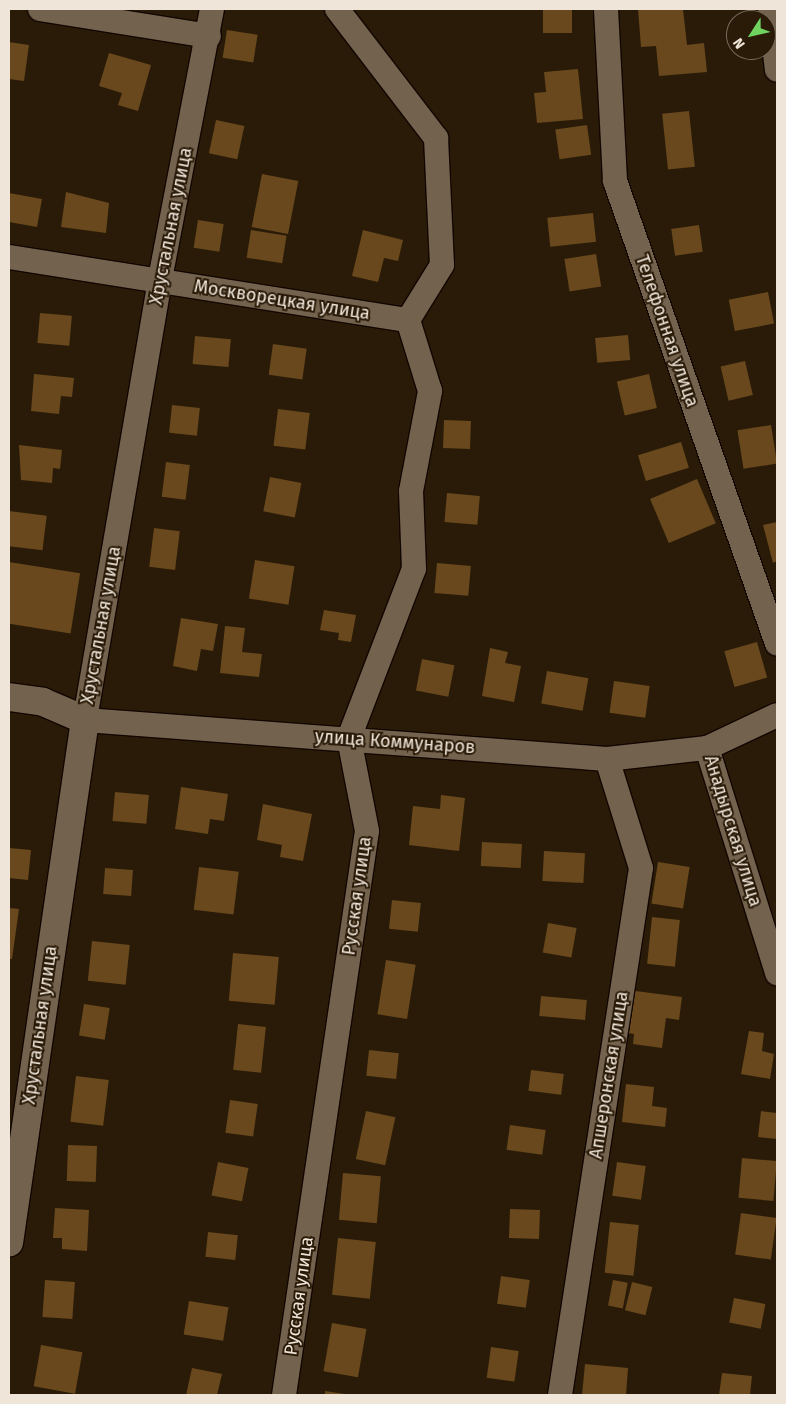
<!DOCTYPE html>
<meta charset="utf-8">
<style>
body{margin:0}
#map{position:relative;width:786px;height:1404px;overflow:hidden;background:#2a1b08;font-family:"Fira Sans",sans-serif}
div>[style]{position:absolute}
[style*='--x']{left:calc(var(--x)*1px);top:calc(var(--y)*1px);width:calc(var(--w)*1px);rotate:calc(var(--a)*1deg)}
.building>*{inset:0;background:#68481c;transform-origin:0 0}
.roads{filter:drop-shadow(1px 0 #120600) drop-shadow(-1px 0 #120600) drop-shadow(0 1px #120600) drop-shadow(0 -1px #120600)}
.street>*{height:24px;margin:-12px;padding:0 12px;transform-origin:12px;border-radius:12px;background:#73624d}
.secondary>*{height:28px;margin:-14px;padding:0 14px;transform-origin:14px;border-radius:14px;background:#73624d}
span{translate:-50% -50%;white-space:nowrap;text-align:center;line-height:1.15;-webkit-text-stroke:4px #2a1b08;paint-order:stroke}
.street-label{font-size:18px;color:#efe5d9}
.frame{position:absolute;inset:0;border:10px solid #efe5d9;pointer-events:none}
.north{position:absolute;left:726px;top:10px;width:50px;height:50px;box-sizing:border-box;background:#2a1b08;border:1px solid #796c5c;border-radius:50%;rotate:235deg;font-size:14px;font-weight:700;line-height:20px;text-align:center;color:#efe5d9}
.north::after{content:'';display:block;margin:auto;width:18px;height:22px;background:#70d35f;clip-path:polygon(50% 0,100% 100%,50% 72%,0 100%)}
</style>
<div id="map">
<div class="building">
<div style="left:543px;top:9px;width:29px;height:24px"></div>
<div style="clip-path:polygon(638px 9px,683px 9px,687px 45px,704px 43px,707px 72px,659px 76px,656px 46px,641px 47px)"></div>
<div style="left:227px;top:30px;width:31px;height:28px;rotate:9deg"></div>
<div style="clip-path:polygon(9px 42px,29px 45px,24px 81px,9px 79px)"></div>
<div style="clip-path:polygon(109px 53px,151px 65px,138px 111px,118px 105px,122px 93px,99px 86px)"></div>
<div style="clip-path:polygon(578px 69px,583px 119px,537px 123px,534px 93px,546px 92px,544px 72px)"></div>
<div style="left:689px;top:111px;width:56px;height:27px;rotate:84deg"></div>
<div style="left:216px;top:120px;width:29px;height:34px;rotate:12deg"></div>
<div style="left:587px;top:125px;width:30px;height:32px;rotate:82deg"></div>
<div style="left:262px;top:174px;width:37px;height:54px;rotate:11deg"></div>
<div style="clip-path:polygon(66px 192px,109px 203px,106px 233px,61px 227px)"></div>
<div style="clip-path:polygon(9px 193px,42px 199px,37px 227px,9px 222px)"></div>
<div style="left:593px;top:213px;width:29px;height:46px;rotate:84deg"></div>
<div style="left:198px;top:220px;width:26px;height:28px;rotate:9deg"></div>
<div style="left:699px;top:225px;width:27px;height:28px;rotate:82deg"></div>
<div style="left:251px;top:230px;width:36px;height:28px;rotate:9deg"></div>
<div style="clip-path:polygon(363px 230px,403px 240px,398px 261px,384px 258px,378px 282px,352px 276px)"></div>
<div style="left:596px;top:254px;width:33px;height:32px;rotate:81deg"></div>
<div style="left:768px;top:292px;width:32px;height:40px;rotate:79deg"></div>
<div style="left:40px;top:313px;width:32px;height:30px;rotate:5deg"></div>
<div style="left:628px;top:335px;width:25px;height:33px;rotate:85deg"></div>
<div style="left:195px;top:336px;width:36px;height:28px;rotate:5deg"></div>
<div style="left:273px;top:344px;width:34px;height:31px;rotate:8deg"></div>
<div style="left:745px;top:361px;width:35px;height:25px;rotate:77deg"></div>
<div style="clip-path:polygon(34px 374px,74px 378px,72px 397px,61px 396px,59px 414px,31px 411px)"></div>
<div style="left:649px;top:374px;width:35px;height:33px;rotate:77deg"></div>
<div style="left:172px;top:405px;width:28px;height:28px;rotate:6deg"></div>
<div style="left:278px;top:409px;width:32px;height:37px;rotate:7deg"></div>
<div style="left:444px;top:420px;width:27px;height:28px;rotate:2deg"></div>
<div style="left:771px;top:425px;width:39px;height:34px;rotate:81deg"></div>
<div style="left:681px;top:442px;width:27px;height:45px;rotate:73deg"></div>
<div style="clip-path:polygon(19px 445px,62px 450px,60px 469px,53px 468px,52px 483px,21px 480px)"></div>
<div style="left:166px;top:462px;width:24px;height:35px;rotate:7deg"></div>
<div style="left:270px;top:477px;width:32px;height:35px;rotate:11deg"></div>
<div style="left:697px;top:479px;width:48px;height:51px;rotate:67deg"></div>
<div style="left:447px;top:493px;width:33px;height:29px;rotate:5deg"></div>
<div style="left:9px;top:511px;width:38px;height:35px;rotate:7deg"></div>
<div style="clip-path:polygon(777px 522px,777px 561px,773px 563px,763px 525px)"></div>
<div style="left:154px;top:528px;width:26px;height:39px;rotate:7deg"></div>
<div style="left:255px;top:560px;width:40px;height:39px;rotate:9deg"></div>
<div style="left:9px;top:562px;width:72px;height:61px;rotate:9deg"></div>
<div style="left:437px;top:563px;width:34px;height:30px;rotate:5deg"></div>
<div style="clip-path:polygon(324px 610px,356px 615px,351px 642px,338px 640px,339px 633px,320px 630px)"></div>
<div style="clip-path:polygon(181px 618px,218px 624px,213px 651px,201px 649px,197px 671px,173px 666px)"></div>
<div style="clip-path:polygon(225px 626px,245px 628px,242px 652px,262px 654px,259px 677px,220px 673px)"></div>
<div style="left:757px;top:642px;width:37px;height:34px;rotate:74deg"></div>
<div style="clip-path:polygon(490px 648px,508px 652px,505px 663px,521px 666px,514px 702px,482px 696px)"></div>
<div style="left:422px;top:659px;width:33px;height:32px;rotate:11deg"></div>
<div style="left:547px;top:671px;width:42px;height:33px;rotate:10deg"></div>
<div style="left:614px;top:681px;width:36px;height:32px;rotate:8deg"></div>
<div style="clip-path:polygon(181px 787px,228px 794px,224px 821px,210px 819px,208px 834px,175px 829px)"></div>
<div style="left:115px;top:792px;width:34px;height:29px;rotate:5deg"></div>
<div style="clip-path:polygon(441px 795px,465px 798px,459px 851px,409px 845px,413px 806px,440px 809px)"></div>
<div style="clip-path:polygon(263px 804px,312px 814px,303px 861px,280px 857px,282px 845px,257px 840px)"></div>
<div style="left:482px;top:842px;width:40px;height:24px;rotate:3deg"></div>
<div style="clip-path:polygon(9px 848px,31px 850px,28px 880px,9px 878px)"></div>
<div style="left:544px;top:851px;width:41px;height:30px;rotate:3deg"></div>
<div style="left:658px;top:862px;width:32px;height:42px;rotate:9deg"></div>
<div style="left:199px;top:867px;width:40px;height:43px;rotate:7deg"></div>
<div style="left:105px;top:868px;width:28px;height:26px;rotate:4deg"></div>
<div style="left:392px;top:900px;width:29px;height:29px;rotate:6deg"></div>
<div style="clip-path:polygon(9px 908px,19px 909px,12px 959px,9px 959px)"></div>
<div style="left:652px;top:917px;width:28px;height:47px;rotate:6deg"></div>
<div style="left:548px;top:923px;width:29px;height:30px;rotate:10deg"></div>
<div style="left:92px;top:941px;width:38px;height:40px;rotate:6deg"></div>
<div style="left:233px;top:953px;width:46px;height:48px;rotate:5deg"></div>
<div style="left:386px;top:960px;width:30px;height:55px;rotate:9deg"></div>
<div style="clip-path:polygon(628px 990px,682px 997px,679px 1020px,666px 1018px,662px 1048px,633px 1044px,634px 1034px,622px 1032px)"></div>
<div style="left:541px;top:996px;width:46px;height:20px;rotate:5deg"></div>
<div style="left:84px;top:1004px;width:26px;height:32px;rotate:9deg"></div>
<div style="left:238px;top:1024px;width:28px;height:46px;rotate:6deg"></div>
<div style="clip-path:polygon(749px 1031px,764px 1033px,762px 1051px,774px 1054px,770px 1079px,741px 1074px)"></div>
<div style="left:369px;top:1050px;width:30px;height:26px;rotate:6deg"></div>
<div style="left:531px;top:1070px;width:33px;height:21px;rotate:7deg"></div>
<div style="left:76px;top:1076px;width:33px;height:46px;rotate:7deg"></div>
<div style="clip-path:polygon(626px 1084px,654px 1087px,652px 1106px,667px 1108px,665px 1127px,622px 1122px)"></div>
<div style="left:230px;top:1100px;width:28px;height:33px;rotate:8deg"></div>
<div style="left:366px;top:1111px;width:30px;height:49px;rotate:12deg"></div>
<div style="clip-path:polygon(761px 1111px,777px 1113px,777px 1139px,758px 1137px)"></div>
<div style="left:510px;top:1125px;width:36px;height:25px;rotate:8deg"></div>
<div style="left:68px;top:1145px;width:29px;height:36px;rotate:2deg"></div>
<div style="left:742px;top:1158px;width:35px;height:40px;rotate:5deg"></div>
<div style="left:218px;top:1162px;width:31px;height:34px;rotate:11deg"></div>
<div style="left:617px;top:1162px;width:29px;height:34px;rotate:8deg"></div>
<div style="left:343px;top:1173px;width:38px;height:47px;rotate:5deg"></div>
<div style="clip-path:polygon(55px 1208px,89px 1210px,87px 1251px,62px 1249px,62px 1238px,53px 1238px)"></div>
<div style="left:510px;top:1209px;width:30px;height:29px;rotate:2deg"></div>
<div style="left:741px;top:1213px;width:36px;height:42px;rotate:8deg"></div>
<div style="left:610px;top:1222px;width:29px;height:51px;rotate:6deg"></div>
<div style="left:208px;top:1232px;width:30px;height:25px;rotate:6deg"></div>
<div style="left:338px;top:1238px;width:38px;height:57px;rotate:6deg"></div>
<div style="left:501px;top:1276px;width:29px;height:28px;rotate:8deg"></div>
<div style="left:45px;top:1280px;width:30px;height:37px;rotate:4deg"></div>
<div style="left:613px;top:1280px;width:15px;height:26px;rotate:11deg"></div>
<div style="left:632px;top:1282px;width:21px;height:29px;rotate:14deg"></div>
<div style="left:734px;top:1298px;width:32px;height:25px;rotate:11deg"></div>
<div style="left:189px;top:1301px;width:40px;height:34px;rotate:9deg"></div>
<div style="left:332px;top:1323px;width:35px;height:49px;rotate:10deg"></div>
<div style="left:41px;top:1345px;width:42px;height:42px;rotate:10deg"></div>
<div style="left:491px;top:1347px;width:28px;height:31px;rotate:8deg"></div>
<div style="clip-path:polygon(585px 1364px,628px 1368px,626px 1395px,582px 1395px)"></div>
<div style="clip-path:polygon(192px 1368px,222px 1374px,217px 1395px,186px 1395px)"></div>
<div style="clip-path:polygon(722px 1373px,752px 1376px,750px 1395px,719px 1395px)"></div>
<div style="clip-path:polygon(325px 1391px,345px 1394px,345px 1395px,325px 1395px)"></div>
</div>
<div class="roads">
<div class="street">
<div style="--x:40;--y:9;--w:171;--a:9.1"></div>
<div style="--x:212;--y:9;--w:276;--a:100.9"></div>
<div style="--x:160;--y:280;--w:446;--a:99.7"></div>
<div style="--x:85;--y:720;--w:523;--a:4.27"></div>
<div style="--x:607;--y:759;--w:101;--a:-6.3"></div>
<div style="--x:707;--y:748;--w:77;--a:-25.2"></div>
<div style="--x:337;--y:9;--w:163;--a:52.5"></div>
<div style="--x:436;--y:138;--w:127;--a:87.3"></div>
<div style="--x:442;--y:265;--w:65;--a:121.7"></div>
<div style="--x:606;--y:9;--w:172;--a:87"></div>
<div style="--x:615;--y:181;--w:490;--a:70.7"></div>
<div style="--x:770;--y:9;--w:61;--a:83.5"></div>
<div style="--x:9;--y:257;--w:404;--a:9"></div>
<div style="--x:707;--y:748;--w:236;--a:72.7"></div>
<div style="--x:284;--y:1395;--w:570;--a:-81.63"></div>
<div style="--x:367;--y:831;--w:95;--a:-101"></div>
<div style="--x:349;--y:738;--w:181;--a:-69"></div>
<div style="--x:414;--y:569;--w:78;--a:-92.2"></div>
<div style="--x:411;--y:491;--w:102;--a:-79.2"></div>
<div style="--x:430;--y:391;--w:74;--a:-107.2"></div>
<div style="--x:560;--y:1395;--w:533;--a:-81.26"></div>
<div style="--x:641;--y:868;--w:114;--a:-107.3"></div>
</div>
<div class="secondary">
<div style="--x:9;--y:697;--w:34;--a:8"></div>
<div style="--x:43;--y:702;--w:46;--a:23.2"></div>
<div style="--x:85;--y:720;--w:528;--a:98.27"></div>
</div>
</div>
<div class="street-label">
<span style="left:171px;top:226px;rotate:-79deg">Хрустальная улица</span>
<span style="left:282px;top:300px;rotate:9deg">Москворецкая улица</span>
<span style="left:667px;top:331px;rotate:71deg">Телефонная улица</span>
<span style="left:101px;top:625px;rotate:-80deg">Хрустальная улица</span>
<span style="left:395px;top:742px;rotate:4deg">улица Коммунаров</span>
<span style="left:733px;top:831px;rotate:73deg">Анадырская улица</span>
<span style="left:357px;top:896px;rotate:-82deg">Русская улица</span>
<span style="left:40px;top:1025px;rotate:-82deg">Хрустальная улица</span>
<span style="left:609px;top:1075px;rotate:-81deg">Апшеронская улица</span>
<span style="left:299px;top:1296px;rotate:-82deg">Русская улица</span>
</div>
<div class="frame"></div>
<div class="north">N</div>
</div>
